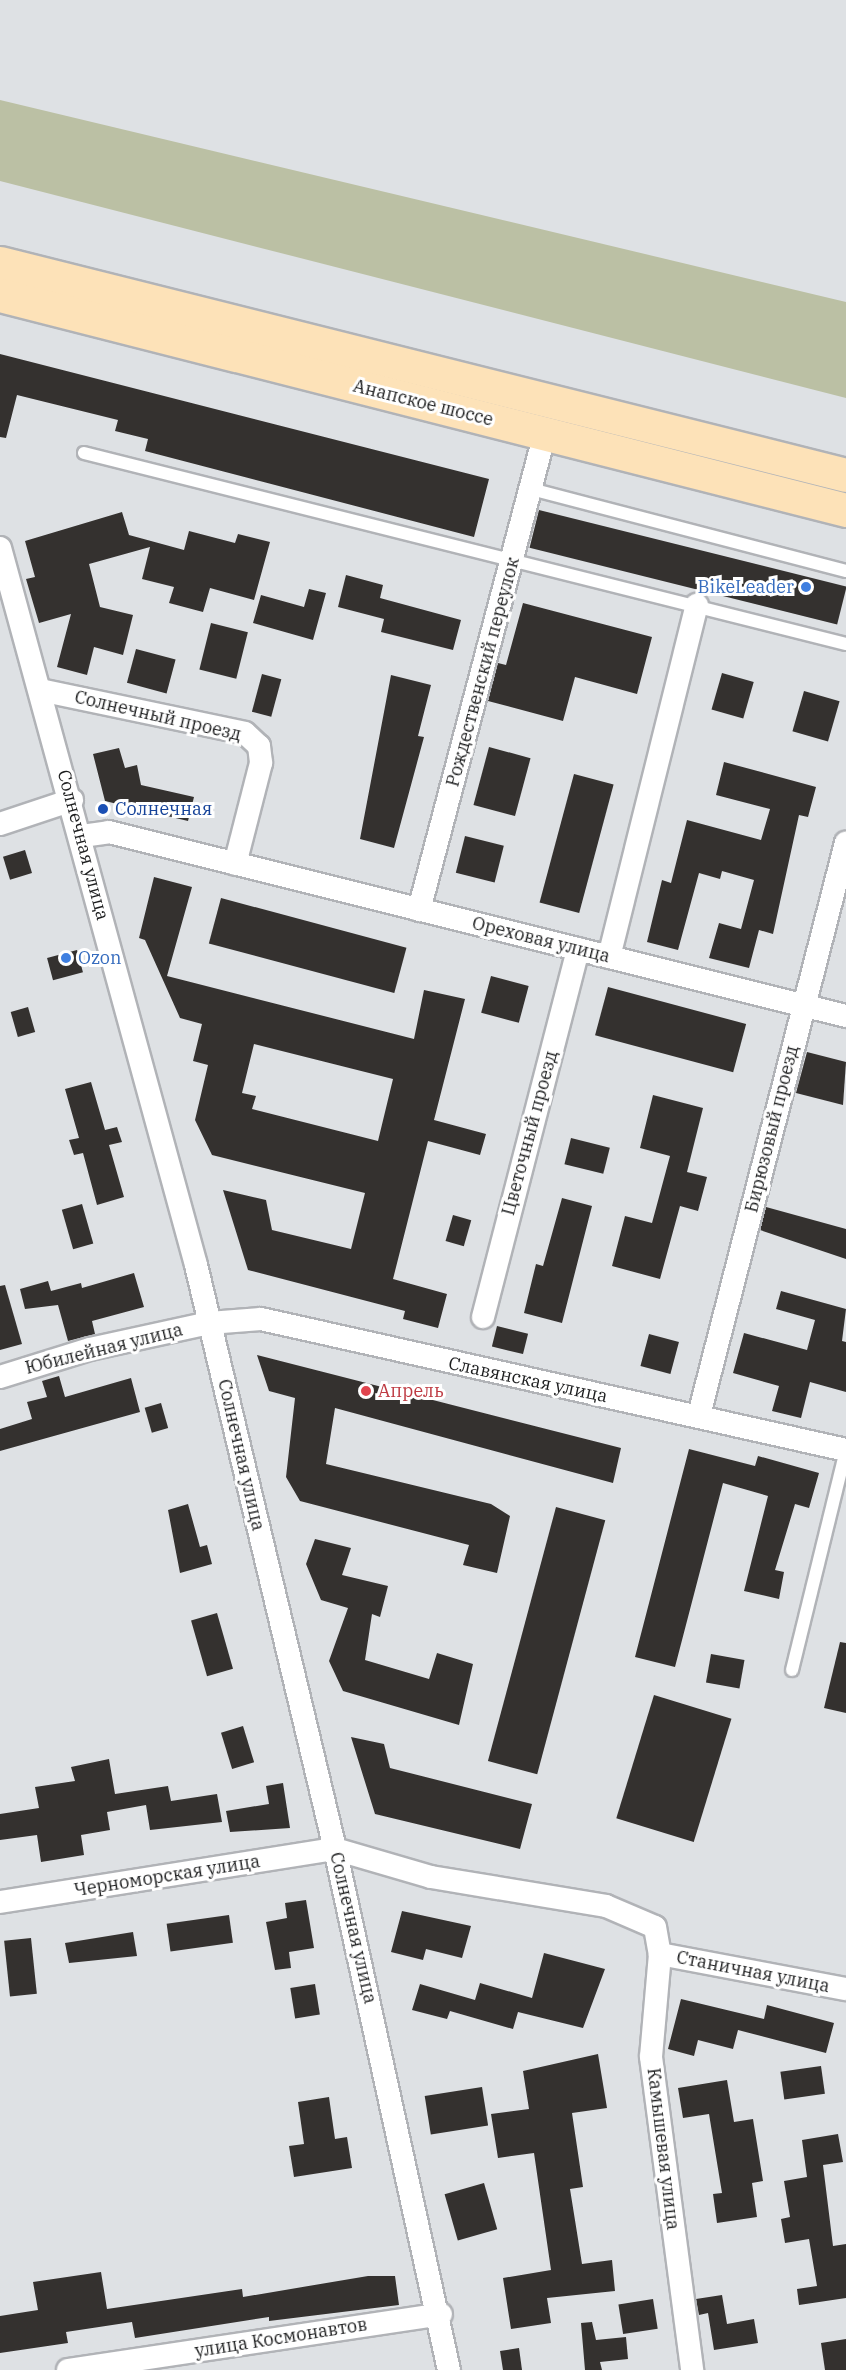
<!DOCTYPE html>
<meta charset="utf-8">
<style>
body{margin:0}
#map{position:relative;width:846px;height:2370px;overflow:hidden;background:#dee1e4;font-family:"IBM Plex Serif",serif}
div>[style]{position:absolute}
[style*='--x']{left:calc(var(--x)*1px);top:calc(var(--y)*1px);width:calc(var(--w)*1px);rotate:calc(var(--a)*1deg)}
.green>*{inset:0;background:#bbc0a4}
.building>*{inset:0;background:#34312f;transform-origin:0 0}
.roads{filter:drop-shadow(2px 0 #b1b3b7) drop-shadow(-2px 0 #b1b3b7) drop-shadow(0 2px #b1b3b7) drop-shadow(0 -2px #b1b3b7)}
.lane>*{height:12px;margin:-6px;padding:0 6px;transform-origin:6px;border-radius:6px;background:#fff}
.street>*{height:22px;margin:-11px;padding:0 11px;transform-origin:11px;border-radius:11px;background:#fff}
.primary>*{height:33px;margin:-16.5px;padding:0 16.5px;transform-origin:16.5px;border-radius:16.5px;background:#fde2b8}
.dots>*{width:16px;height:16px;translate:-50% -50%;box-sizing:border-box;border:3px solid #fff;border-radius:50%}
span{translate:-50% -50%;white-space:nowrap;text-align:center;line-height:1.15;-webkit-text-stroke:6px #fff;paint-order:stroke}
.street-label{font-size:18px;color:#1c1d1e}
.shop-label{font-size:18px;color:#366cbe}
.right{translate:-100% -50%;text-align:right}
.left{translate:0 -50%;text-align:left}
.transit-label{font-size:18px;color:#164399}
.health-label{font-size:18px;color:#be3a42}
</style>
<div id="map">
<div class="green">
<div style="clip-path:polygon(0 100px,846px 302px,846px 398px,0 181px)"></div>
</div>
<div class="building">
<div style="clip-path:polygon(0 354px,489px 479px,474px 537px,145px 451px,148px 439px,115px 431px,118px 420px,17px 395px,6px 438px,0 437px)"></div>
<div style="left:539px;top:510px;width:317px;height:39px;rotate:14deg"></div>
<div style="clip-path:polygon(122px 512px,129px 535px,184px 550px,189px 531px,235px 543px,238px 534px,270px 542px,254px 600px,210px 588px,203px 612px,169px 603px,174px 587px,142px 579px,150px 547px,89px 564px,100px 607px,133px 615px,123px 655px,94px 647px,87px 675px,57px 667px,71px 614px,39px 623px,26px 579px,35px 577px,25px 541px)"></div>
<div style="clip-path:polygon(346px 575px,383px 585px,380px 598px,461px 620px,453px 650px,381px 632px,384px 619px,338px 607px)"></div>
<div style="clip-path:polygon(309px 589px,326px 593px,313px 640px,253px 623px,261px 595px,304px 607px)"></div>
<div style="clip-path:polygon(523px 603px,652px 637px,637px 694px,575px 677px,563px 721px,488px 701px,498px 663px,506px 665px)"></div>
<div style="left:211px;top:623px;width:38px;height:48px;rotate:14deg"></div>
<div style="left:136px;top:649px;width:41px;height:35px;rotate:15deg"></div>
<div style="left:722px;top:673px;width:33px;height:38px;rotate:16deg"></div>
<div style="left:262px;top:674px;width:20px;height:39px;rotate:15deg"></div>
<div style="clip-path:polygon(391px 675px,431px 685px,418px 736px,424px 737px,394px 848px,360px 839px)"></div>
<div style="left:804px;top:691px;width:37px;height:42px;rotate:16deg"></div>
<div style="left:489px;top:747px;width:43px;height:60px;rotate:15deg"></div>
<div style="clip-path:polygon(119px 748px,125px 768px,137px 765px,141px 785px,194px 797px,188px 821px,105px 801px,93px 754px)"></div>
<div style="clip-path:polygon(724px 762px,816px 787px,808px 817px,799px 815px,773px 934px,759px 930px,749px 968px,709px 958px,719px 923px,741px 929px,754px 880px,722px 871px,720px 879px,699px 873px,678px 950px,647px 942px,662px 880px,671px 883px,687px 820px,761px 840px,770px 809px,716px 795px)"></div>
<div style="left:574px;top:774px;width:41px;height:133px;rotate:15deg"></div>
<div style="left:465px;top:836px;width:40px;height:38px;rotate:14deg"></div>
<div style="left:25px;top:850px;width:24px;height:23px;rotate:73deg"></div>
<div style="clip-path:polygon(evenodd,154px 877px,192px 887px,167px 976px,414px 1039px,424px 990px,465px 999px,434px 1120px,486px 1134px,480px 1155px,428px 1141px,393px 1279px,447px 1294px,438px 1328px,403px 1319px,405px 1311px,248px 1270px,223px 1190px,266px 1200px,272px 1230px,351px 1249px,365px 1193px,212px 1155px,195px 1120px,208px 1065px,193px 1061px,202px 1024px,180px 1018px,145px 940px,139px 938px,154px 877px,254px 1044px,393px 1079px,378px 1141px,252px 1109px,256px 1096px,242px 1093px,254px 1044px)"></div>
<div style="left:221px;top:898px;width:192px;height:47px;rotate:15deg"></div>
<div style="left:77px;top:950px;width:23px;height:31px;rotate:75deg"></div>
<div style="left:491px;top:976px;width:39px;height:38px;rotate:15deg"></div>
<div style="left:608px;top:987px;width:143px;height:50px;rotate:15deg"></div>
<div style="left:28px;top:1007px;width:26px;height:18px;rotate:74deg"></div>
<div style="clip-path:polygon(807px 1052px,846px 1062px,843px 1105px,796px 1093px)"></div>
<div style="clip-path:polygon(91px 1082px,105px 1130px,117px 1127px,122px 1142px,109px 1145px,124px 1197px,97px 1205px,83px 1153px,74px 1155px,69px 1140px,79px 1138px,65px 1089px)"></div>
<div style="clip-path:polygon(653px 1095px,703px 1108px,687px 1172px,707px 1177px,698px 1211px,680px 1206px,660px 1279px,612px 1266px,625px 1216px,652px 1223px,670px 1156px,640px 1148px)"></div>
<div style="left:571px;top:1138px;width:40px;height:27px;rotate:14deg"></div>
<div style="clip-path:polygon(562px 1198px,592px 1206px,562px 1323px,524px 1313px,536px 1264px,543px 1266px)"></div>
<div style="left:82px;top:1204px;width:41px;height:21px;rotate:74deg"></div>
<div style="clip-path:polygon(766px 1207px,846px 1229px,846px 1259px,760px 1230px)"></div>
<div style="left:453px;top:1215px;width:19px;height:27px;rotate:16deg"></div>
<div style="clip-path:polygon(134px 1273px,144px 1307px,92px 1321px,95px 1334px,68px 1341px,58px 1305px,25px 1309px,20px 1289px,48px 1281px,51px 1291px,81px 1283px,82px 1288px)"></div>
<div style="clip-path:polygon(5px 1285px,22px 1344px,0 1350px,0 1286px)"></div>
<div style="clip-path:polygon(781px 1291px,846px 1309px,842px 1341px,846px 1342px,846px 1392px,810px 1382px,801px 1418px,772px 1411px,779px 1386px,733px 1373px,744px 1333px,807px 1350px,815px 1320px,776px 1309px)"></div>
<div style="left:497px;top:1326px;width:32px;height:21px;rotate:14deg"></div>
<div style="left:649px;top:1334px;width:31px;height:33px;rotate:15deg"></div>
<div style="clip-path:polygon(257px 1355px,621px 1448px,613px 1483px,335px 1408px,326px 1464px,491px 1504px,510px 1516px,497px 1573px,463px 1565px,469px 1545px,300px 1501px,286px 1477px,295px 1398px,269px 1391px)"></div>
<div style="clip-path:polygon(59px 1376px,65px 1397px,131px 1378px,140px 1412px,0 1451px,0 1429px,32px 1419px,27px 1402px,47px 1397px,42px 1381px)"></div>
<div style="left:161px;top:1403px;width:26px;height:17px;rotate:74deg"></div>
<div style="clip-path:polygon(689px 1449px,755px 1466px,758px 1456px,819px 1473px,809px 1508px,795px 1504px,775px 1570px,784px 1572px,779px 1599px,744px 1591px,768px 1496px,723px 1483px,675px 1667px,635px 1657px)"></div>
<div style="clip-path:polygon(188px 1504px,200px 1547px,207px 1545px,212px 1564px,180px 1573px,168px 1510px)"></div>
<div style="left:556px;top:1507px;width:51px;height:263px;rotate:15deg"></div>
<div style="clip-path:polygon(315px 1539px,351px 1548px,342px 1575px,388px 1586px,380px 1617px,372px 1614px,365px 1660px,429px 1679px,437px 1653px,473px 1664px,459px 1725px,343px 1691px,329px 1661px,348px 1608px,321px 1600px,306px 1564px)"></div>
<div style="left:217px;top:1613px;width:58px;height:27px;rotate:74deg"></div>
<div style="clip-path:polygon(840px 1642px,846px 1643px,846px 1713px,824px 1708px)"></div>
<div style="left:711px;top:1654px;width:34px;height:29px;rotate:10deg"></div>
<div style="left:654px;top:1695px;width:81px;height:129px;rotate:17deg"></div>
<div style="left:243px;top:1726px;width:38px;height:23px;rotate:73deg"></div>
<div style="clip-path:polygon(351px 1737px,384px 1744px,390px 1768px,532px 1804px,520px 1849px,375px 1814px)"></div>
<div style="clip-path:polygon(109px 1759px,115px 1794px,168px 1786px,171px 1801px,217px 1794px,222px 1822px,150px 1830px,146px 1805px,107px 1812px,110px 1830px,81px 1835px,84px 1855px,41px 1862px,37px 1835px,0 1840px,0 1814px,39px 1808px,35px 1787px,75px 1781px,71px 1767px)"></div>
<div style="clip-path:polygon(283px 1783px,290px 1828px,230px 1832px,226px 1811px,269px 1804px,266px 1786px)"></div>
<div style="clip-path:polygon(306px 1900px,314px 1948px,289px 1952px,291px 1968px,275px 1970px,266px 1922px,287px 1918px,285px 1903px)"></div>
<div style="clip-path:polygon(402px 1911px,471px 1926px,462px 1958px,426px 1949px,423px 1960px,391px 1952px)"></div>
<div style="left:229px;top:1915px;width:28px;height:63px;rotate:82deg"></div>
<div style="clip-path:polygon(133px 1932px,137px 1956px,69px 1963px,65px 1943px)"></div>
<div style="left:31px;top:1938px;width:56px;height:27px;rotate:84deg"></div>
<div style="clip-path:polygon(544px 1953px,605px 1969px,583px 2028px,518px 2012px,513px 2029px,450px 2011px,447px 2019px,412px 2010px,420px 1984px,475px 2000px,480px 1983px,532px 1998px)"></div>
<div style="left:315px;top:1984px;width:31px;height:25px;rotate:81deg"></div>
<div style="clip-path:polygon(681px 1999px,764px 2019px,767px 2005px,834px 2023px,826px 2053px,738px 2030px,733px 2049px,698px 2040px,694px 2056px,668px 2049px)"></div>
<div style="clip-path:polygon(598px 2054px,607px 2108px,572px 2113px,583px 2187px,570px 2189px,582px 2264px,612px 2260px,615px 2291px,547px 2298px,551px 2323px,511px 2329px,503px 2278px,551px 2270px,534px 2153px,498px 2158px,491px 2114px,529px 2109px,523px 2071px)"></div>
<div style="left:821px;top:2066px;width:28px;height:41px;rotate:82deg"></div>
<div style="clip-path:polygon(727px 2080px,734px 2122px,753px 2119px,763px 2181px,752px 2183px,757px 2217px,717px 2223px,713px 2194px,722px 2193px,709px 2114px,683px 2118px,678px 2088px)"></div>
<div style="left:482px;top:2087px;width:39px;height:58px;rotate:81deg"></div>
<div style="clip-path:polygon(329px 2097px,335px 2139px,347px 2137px,352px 2168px,294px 2177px,289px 2146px,304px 2144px,298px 2102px)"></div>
<div style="clip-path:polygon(838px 2134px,843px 2162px,823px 2165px,833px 2246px,846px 2244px,846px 2298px,799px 2305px,797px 2289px,817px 2286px,809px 2239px,785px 2243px,781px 2219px,790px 2217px,784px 2181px,807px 2177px,802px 2140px)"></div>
<div style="left:484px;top:2183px;width:48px;height:41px;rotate:74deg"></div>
<div style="clip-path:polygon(101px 2272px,107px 2309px,242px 2289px,243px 2297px,368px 2276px,395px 2276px,399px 2305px,269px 2321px,269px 2317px,135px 2338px,132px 2322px,66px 2332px,68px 2343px,0 2353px,0 2316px,38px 2310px,33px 2282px)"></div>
<div style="clip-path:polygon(722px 2295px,727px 2324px,754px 2319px,758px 2343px,714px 2350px,708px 2313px,699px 2315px,696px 2299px)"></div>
<div style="left:653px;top:2299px;width:30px;height:35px;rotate:81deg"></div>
<div style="clip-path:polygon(592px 2322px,596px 2340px,626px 2337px,628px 2359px,600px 2362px,602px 2370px,585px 2370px,581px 2323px)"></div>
<div style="clip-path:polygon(846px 2339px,846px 2370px,825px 2370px,821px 2343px)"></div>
<div style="clip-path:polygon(519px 2348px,522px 2370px,503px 2370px,500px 2351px)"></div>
</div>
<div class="roads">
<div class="lane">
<div style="--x:84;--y:453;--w:786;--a:14.07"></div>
<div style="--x:531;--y:489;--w:325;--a:14.6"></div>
<div style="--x:792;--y:1670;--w:227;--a:-76.2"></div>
</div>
<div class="street">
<div style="--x:0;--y:548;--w:743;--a:74.71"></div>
<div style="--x:196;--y:1265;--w:600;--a:76.61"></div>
<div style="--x:335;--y:1849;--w:533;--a:77.66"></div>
<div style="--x:40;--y:690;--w:209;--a:11.8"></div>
<div style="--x:245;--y:733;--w:19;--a:43"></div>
<div style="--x:259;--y:746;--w:17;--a:83"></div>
<div style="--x:261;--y:763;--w:104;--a:104.4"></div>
<div style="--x:0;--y:824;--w:76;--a:-18.4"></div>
<div style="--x:82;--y:836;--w:27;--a:-8"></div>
<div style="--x:109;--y:832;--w:760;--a:14.02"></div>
<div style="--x:419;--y:910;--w:492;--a:-75.2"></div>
<div style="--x:609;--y:957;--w:363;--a:-76"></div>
<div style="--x:483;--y:1317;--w:380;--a:-75.5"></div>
<div style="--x:0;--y:1377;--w:94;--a:-17.3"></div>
<div style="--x:90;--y:1349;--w:122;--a:-12.3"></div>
<div style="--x:209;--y:1323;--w:52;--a:-4.4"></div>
<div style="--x:261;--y:1319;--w:599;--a:12.62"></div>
<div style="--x:699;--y:1415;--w:591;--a:-75.59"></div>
<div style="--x:0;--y:1902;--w:339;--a:-9"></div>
<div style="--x:335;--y:1849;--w:100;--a:16.3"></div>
<div style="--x:431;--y:1877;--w:177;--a:9.4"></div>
<div style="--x:606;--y:1906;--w:53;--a:23.2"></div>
<div style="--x:655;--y:1927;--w:27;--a:80"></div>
<div style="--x:660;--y:1954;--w:103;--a:95"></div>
<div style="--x:651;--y:2057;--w:316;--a:82.5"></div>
<div style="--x:660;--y:1954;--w:189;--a:10.7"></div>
<div style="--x:68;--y:2370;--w:377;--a:-8.5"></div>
</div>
<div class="primary">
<div style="--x:0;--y:263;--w:872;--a:14.07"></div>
<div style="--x:0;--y:295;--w:873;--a:14.26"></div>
</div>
</div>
<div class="dots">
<div style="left:806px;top:587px;background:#3f7fe0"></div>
<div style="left:103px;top:809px;background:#1a4fb4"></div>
<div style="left:66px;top:958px;background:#3f7fe0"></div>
<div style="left:366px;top:1391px;background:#e0444e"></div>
</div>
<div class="street-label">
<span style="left:423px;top:403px;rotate:14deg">Анапское шоссе</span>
<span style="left:483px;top:672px;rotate:-75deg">Рождественский переулок</span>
<span style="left:158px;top:716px;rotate:13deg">Солнечный проезд</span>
<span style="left:83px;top:845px;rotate:75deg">Солнечная улица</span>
<span style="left:541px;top:940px;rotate:14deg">Ореховая улица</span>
<span style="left:772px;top:1129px;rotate:-76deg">Бирюзовый проезд</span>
<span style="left:530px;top:1133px;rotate:-75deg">Цветочный проезд</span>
<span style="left:104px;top:1349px;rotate:-14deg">Юбилейная улица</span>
<span style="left:528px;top:1380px;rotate:12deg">Славянская улица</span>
<span style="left:241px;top:1455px;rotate:77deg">Солнечная улица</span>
<span style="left:167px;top:1876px;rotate:-9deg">Черноморская улица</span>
<span style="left:353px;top:1928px;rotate:77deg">Солнечная улица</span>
<span style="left:753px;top:1972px;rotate:11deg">Станичная улица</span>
<span style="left:663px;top:2149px;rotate:83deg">Камышевая улица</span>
<span style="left:281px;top:2338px;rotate:-9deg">улица Космонавтов</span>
</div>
<div class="shop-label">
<span class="right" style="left:794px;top:587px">BikeLeader</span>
<span class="left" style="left:78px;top:958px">Ozon</span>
</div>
<div class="transit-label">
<span class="left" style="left:115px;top:809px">Солнечная</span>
</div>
<div class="health-label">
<span class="left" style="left:378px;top:1391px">Апрель</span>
</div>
</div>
